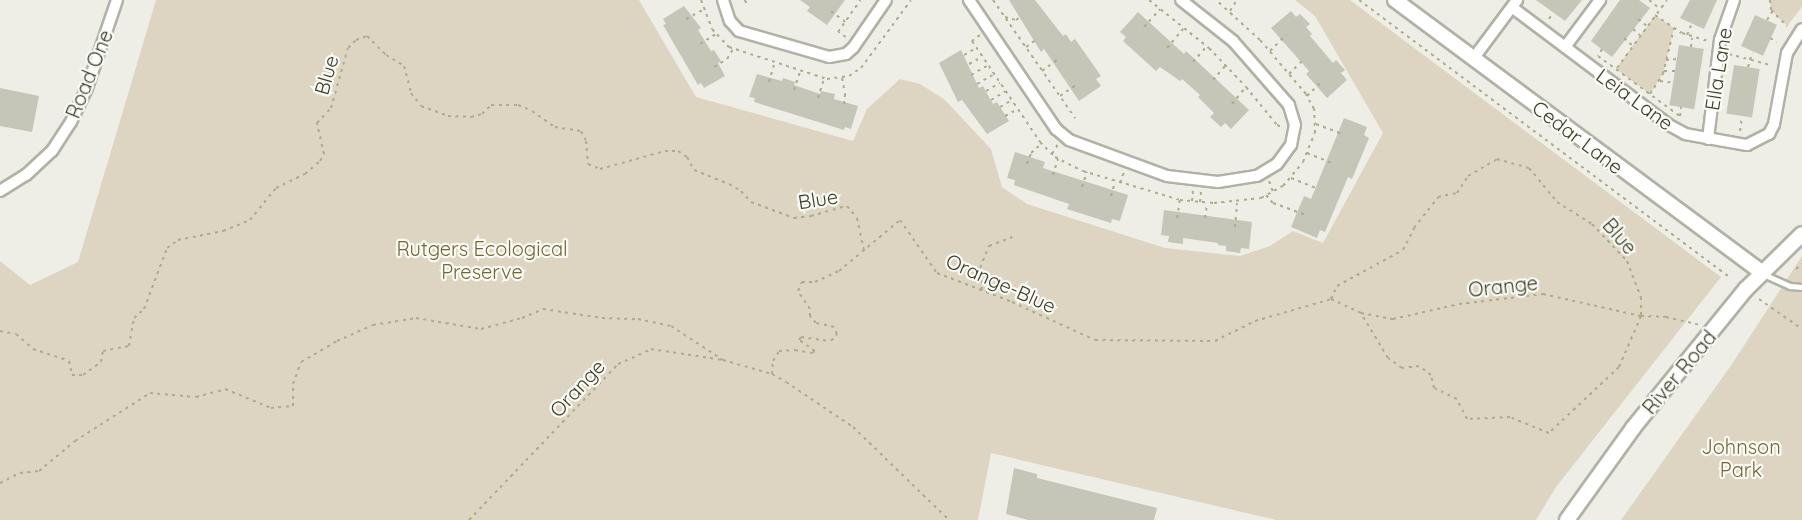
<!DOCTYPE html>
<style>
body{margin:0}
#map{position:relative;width:1802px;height:520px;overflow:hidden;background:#eeeee6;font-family:Quicksand,sans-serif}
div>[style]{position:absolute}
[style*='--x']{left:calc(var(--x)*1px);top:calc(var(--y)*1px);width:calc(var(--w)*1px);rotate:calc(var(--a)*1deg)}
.green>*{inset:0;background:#ddd5c1}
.building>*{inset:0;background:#c5c5b8;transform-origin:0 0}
.path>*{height:2px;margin-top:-1px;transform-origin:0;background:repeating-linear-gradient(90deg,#a9ae89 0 3px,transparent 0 7.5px)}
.roads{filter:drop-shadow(2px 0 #b1b2a5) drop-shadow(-2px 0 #b1b2a5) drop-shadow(0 2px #b1b2a5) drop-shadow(0 -2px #b1b2a5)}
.service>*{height:5px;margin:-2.5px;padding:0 2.5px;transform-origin:2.5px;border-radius:2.5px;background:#fff}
.minor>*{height:10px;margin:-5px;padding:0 5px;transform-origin:5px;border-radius:5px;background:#fff}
.tertiary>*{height:14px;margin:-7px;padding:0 7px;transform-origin:7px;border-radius:7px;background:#fff}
span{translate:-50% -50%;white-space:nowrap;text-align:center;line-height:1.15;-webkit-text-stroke:4.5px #fafaf6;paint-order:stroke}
.street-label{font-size:20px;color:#3a3e26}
.park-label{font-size:20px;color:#726834}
</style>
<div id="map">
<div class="green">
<div style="clip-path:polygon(156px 0,639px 0,696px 97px,853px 141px,867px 109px,900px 79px,920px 84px,944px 99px,991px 149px,1002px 187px,1027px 204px,1165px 248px,1240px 256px,1270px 246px,1293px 231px,1323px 243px,1383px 133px,1315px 16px,1295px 0,1350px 0,1721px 277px,1556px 487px,1536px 520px,1276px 520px,991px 453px,978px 520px,0 520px,0 261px,30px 285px,78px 262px)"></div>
<div style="clip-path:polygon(1770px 0,1802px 0,1802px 7px,1787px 26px,1771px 10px)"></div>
<div style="clip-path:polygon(1655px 15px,1674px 28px,1663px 74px,1650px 94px,1616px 69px)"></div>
<div style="clip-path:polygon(1802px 256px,1802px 520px,1621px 520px,1732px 364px)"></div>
</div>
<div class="building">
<div style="clip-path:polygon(800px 0,845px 0,827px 25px,807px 11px,810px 7px)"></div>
<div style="clip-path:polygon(1009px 0,1035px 0,1063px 36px,1066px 34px,1071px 42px,1075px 39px,1101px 76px,1096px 79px,1101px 86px,1079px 101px,1044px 49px,1041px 52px)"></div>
<div style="clip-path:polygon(1536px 0,1582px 0,1565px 21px)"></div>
<div style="clip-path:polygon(1620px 0,1639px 0,1650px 8px,1612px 57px,1591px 41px)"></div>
<div style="clip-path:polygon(1690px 0,1717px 0,1704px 29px,1680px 18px)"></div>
<div style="clip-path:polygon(684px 6px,701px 28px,698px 30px,711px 51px,714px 50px,721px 61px,718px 63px,725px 76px,704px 88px,701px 83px,698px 85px,663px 25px,666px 24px,663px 19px)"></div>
<div style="clip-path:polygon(1291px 11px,1296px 17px,1300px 14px,1310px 24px,1306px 27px,1312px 34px,1310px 36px,1333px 63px,1336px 60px,1345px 70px,1341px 73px,1347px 80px,1327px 98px,1306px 74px,1309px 71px,1271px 28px)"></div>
<div style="clip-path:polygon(1138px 12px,1184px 54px,1186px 51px,1249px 110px,1231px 129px,1225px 123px,1221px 127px,1210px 117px,1214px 113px,1198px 97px,1200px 95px,1182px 79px,1180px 81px,1160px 67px,1156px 71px,1123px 41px,1126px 37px,1120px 32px)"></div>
<div style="left:1755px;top:15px;width:24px;height:34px;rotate:24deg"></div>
<div style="left:1679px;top:45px;width:25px;height:61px;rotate:9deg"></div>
<div style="clip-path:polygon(961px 50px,979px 88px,983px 86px,993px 104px,997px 102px,1009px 121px,987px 134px,962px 100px,958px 102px,939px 63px)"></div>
<div style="left:1734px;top:65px;width:26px;height:49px;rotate:9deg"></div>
<div style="clip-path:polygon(757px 74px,782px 81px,783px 78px,795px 82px,794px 85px,820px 94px,821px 91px,835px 94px,834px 99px,858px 106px,851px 129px,845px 127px,844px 130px,754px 102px,755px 98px,749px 97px)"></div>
<div style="clip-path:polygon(0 88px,39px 96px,32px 132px,0 126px)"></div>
<div style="clip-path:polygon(1344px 118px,1367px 127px,1364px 135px,1369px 138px,1352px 179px,1348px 177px,1325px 232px,1320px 230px,1317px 238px,1291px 227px,1304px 196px,1311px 199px)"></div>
<div style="clip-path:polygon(1015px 152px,1045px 162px,1043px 168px,1128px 195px,1120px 221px,1112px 219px,1111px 223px,1067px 209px,1069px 204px,1014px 185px,1015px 180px,1007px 178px)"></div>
<div style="clip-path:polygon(1164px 210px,1252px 222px,1249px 249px,1241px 248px,1240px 253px,1226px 251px,1226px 246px,1218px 245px,1218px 243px,1183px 238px,1183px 244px,1168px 242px,1169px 236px,1161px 235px)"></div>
<div style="clip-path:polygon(1014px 468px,1037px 474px,1037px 478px,1157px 508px,1154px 520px,1028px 520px,1006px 514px)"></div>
</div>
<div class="path">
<div style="--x:701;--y:0;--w:31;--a:69"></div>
<div style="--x:712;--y:29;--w:25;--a:47"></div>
<div style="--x:729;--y:47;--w:103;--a:18.1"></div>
<div style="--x:827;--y:79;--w:22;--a:-8"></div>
<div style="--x:849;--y:76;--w:14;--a:-34"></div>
<div style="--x:861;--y:68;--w:84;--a:-53.7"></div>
<div style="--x:745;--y:0;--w:6;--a:72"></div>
<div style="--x:993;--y:0;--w:144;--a:55.2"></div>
<div style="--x:1149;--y:0;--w:77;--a:38.7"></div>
<div style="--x:1209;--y:48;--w:54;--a:46.5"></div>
<div style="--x:1246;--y:87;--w:49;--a:50.8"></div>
<div style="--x:1277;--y:125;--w:5;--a:22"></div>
<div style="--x:1359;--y:0;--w:461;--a:36.8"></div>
<div style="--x:1649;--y:0;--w:14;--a:39"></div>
<div style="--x:1770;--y:0;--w:10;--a:84"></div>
<div style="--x:1771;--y:10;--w:23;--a:45"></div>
<div style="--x:831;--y:11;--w:18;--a:38"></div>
<div style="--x:1230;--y:11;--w:13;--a:-58"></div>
<div style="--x:1655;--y:15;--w:32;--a:34"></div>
<div style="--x:1682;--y:33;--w:28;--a:17"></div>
<div style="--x:1005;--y:17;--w:11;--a:15"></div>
<div style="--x:1016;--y:20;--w:7;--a:-34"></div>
<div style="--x:686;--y:19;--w:21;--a:-28"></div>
<div style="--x:1549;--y:19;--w:7;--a:-56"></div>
<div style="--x:1638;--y:19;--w:11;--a:38"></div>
<div style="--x:1767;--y:20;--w:9;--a:-58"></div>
<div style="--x:1144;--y:27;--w:24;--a:-48"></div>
<div style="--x:1633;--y:29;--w:9;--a:41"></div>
<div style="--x:980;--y:35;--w:10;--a:143"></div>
<div style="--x:972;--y:41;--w:122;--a:56"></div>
<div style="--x:1040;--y:142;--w:21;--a:45"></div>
<div style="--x:1055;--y:157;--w:31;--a:27"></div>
<div style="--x:1083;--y:171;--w:101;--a:16.6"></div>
<div style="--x:1180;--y:200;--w:34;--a:5"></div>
<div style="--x:1214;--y:203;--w:47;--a:-6.1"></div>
<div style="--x:1261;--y:198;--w:25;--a:-29"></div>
<div style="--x:1283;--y:186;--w:31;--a:-50"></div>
<div style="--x:1303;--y:162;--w:31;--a:-68"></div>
<div style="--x:1315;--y:133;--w:24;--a:-92"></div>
<div style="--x:1314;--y:109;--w:17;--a:-118"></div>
<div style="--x:1306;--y:94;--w:71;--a:-130.4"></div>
<div style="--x:1260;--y:40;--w:59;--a:-137.7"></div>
<div style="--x:1687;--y:35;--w:13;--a:-67"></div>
<div style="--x:846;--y:37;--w:9;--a:-148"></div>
<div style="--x:838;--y:32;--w:39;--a:-55"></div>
<div style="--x:1624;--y:38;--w:12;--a:42"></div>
<div style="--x:1770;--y:38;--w:8;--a:30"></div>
<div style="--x:700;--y:44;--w:19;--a:-32"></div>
<div style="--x:1026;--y:47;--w:14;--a:-36"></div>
<div style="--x:1691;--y:47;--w:9;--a:-84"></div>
<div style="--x:1167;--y:48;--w:26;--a:-50"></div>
<div style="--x:1602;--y:49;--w:8;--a:120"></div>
<div style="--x:1598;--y:56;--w:103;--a:36.3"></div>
<div style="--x:1270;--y:51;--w:23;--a:-45"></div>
<div style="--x:1729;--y:54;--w:42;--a:15"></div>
<div style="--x:964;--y:55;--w:14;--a:-30"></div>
<div style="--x:1666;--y:60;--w:12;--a:-5"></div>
<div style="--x:1193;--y:62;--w:21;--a:-49"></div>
<div style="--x:969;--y:64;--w:15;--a:-28"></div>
<div style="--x:714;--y:67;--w:15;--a:-32"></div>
<div style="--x:727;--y:59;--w:12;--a:-59"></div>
<div style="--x:1748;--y:67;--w:15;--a:-74"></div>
<div style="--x:1617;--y:68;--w:84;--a:-53.7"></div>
<div style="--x:1042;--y:71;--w:21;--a:-37"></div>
<div style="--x:1664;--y:71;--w:11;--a:0"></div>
<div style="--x:1289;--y:74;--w:21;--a:-45"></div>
<div style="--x:971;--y:75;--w:20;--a:-30"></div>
<div style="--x:842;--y:78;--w:16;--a:79"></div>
<div style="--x:845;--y:94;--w:13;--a:94"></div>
<div style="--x:1213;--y:80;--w:20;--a:-49"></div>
<div style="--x:1660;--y:81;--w:15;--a:8"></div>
<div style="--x:769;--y:82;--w:19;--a:-74"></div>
<div style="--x:977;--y:84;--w:20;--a:-30"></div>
<div style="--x:794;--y:90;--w:20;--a:-72"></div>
<div style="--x:986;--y:91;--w:16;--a:-30"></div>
<div style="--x:1650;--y:94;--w:24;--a:-57"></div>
<div style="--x:1663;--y:74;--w:47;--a:-76.6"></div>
<div style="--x:1060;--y:96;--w:21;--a:-35"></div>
<div style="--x:1307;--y:96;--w:21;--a:-45"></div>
<div style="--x:818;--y:98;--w:21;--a:-73"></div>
<div style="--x:991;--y:100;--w:17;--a:-31"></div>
<div style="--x:1232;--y:104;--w:22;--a:-51"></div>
<div style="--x:1000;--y:107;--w:14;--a:-30"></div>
<div style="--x:1005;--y:116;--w:15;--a:-28"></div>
<div style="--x:1680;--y:116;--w:9;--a:-84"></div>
<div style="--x:1316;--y:124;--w:30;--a:21"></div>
<div style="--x:1740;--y:131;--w:15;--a:-82"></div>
<div style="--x:1307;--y:153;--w:27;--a:22"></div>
<div style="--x:1052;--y:154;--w:12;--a:-59"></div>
<div style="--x:1027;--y:164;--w:12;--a:-70"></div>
<div style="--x:1031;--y:153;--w:15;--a:-42"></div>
<div style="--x:1053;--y:175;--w:17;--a:-73"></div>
<div style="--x:1291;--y:178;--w:29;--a:22"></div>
<div style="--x:1269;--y:181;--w:12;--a:70"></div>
<div style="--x:1120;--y:183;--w:12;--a:-70"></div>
<div style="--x:1082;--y:187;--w:16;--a:-72"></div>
<div style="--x:1266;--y:195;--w:11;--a:49"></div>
<div style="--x:1273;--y:203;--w:33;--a:20"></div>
<div style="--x:1111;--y:196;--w:15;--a:-74"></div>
<div style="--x:1192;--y:201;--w:12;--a:-85"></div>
<div style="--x:1200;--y:202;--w:12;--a:-85"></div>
<div style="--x:1177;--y:218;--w:18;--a:-81"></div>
<div style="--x:1205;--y:218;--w:15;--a:-82"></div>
<div style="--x:1235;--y:227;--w:24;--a:-85"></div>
<div style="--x:1796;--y:269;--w:8;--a:-40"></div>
<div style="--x:982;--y:290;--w:22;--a:-95"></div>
<div style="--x:980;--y:268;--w:24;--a:-68"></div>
<div style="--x:989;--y:246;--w:25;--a:-21"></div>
<div style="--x:1331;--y:299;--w:14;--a:-65"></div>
<div style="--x:1337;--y:286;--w:75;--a:-28.6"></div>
<div style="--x:1403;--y:250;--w:25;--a:-63"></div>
<div style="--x:1414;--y:228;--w:39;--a:-52"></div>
<div style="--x:1438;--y:197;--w:19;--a:-12"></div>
<div style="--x:1457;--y:193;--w:20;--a:-57"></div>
<div style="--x:1468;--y:176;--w:34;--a:-30"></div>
<div style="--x:1497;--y:159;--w:33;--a:16"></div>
<div style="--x:1529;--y:168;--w:44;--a:50.5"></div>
<div style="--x:1557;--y:202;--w:41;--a:32.2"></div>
<div style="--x:1592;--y:224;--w:51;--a:46.6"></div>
<div style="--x:1627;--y:261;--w:39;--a:69"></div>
<div style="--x:1641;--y:297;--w:19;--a:90"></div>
<div style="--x:1641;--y:316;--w:56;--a:113.3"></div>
<div style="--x:1619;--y:367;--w:96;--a:136.7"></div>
<div style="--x:1549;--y:433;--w:42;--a:-157.7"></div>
<div style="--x:1510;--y:417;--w:43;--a:177.3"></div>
<div style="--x:1467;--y:419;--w:22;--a:-117"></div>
<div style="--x:1457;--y:399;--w:25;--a:-154"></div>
<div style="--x:1434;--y:388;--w:13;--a:-103"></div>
<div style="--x:1431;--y:375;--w:15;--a:-143"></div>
<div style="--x:1419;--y:366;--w:17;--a:173"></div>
<div style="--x:1402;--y:368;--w:17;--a:-144"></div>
<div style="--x:1388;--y:358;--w:52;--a:-121"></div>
<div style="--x:1331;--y:299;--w:33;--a:25"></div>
<div style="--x:1361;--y:313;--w:33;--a:11"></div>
<div style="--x:1393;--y:319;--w:68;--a:-12.8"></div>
<div style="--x:1459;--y:304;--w:85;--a:-6.8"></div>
<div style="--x:1543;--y:294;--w:100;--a:12.7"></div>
<div style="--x:1641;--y:316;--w:25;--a:2"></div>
<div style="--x:1666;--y:317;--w:35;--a:13"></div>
<div style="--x:1759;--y:299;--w:52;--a:34.9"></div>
<div style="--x:0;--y:331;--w:16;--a:11"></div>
<div style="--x:16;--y:334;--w:23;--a:41"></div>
<div style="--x:33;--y:349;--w:38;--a:18"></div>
<div style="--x:69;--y:361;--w:14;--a:78"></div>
<div style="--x:72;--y:375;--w:11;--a:0"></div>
<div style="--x:83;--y:375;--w:22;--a:-36"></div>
<div style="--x:101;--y:362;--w:11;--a:-80"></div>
<div style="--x:103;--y:351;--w:26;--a:-11"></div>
<div style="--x:129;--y:346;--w:28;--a:-80"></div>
<div style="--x:134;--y:318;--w:13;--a:-42"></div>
<div style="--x:144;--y:309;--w:65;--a:-69.3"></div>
<div style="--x:167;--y:248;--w:14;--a:-36"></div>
<div style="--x:178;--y:240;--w:46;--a:-11.3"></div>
<div style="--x:223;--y:231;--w:29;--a:-22"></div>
<div style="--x:250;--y:220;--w:41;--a:-50.9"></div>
<div style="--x:276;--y:188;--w:32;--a:-26"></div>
<div style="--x:305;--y:174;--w:20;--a:-41"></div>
<div style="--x:320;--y:161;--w:8;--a:-60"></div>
<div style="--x:324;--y:154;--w:32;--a:-103"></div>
<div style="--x:317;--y:123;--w:21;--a:-47"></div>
<div style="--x:331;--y:108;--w:62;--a:-74.2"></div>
<div style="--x:348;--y:48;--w:11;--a:-45"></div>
<div style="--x:356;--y:40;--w:12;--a:-20"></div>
<div style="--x:367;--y:36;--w:27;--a:45"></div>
<div style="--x:386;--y:55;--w:21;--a:31"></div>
<div style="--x:404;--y:66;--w:28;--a:75"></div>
<div style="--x:411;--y:93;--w:16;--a:52"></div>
<div style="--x:421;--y:106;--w:29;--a:20"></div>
<div style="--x:448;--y:116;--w:23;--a:2"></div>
<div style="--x:471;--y:117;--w:11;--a:-15"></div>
<div style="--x:482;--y:114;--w:13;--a:-45"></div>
<div style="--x:491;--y:105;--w:27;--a:0"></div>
<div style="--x:518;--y:105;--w:15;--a:23"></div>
<div style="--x:532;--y:111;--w:28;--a:35"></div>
<div style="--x:555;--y:127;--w:26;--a:9"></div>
<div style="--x:581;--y:131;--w:11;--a:63"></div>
<div style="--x:586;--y:141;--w:23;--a:85"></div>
<div style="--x:588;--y:164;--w:13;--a:23"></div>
<div style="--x:600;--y:169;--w:67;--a:-15.5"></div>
<div style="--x:665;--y:151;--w:13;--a:0"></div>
<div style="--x:678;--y:151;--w:11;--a:34"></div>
<div style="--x:687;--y:157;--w:15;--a:62"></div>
<div style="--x:694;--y:170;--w:38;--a:22"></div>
<div style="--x:729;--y:184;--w:14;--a:30"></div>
<div style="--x:741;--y:191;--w:15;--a:48"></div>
<div style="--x:751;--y:202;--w:46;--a:20.4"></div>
<div style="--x:794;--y:218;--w:17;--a:-7"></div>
<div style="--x:811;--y:216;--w:37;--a:-16"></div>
<div style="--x:847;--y:206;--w:16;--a:50"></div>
<div style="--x:857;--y:218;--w:33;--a:78"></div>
<div style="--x:772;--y:374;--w:13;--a:-86"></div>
<div style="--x:773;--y:361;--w:12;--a:-59"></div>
<div style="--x:779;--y:351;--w:16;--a:-4"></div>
<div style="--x:795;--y:350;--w:17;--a:10"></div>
<div style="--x:812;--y:353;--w:4;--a:-34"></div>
<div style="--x:815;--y:351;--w:19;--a:-145"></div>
<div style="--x:799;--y:340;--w:4;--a:-56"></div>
<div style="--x:801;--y:337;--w:30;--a:8"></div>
<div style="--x:831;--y:341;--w:9;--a:-49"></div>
<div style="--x:837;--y:334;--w:8;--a:-113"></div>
<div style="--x:834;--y:327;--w:18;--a:-167"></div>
<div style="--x:816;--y:323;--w:9;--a:-131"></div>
<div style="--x:810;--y:316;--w:7;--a:-90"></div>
<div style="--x:810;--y:309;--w:22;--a:-124"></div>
<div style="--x:798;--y:291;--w:10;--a:-66"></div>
<div style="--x:802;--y:282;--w:13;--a:0"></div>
<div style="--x:815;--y:282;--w:26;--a:-25"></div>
<div style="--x:839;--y:271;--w:80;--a:-39.9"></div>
<div style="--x:900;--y:220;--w:65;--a:55.1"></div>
<div style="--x:937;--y:273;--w:80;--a:21.1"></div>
<div style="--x:1012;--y:302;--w:91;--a:24.6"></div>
<div style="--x:1095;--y:340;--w:120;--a:0.5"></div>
<div style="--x:1215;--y:341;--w:45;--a:-26.6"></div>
<div style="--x:1255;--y:321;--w:79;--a:-16.1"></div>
<div style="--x:0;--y:483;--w:22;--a:-27"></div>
<div style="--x:20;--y:473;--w:19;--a:-6"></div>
<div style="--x:39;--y:471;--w:47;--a:-39.8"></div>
<div style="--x:75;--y:441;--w:89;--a:-32.6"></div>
<div style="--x:150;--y:393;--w:46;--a:5"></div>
<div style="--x:196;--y:397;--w:30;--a:-15"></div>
<div style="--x:225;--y:389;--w:50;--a:22.4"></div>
<div style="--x:271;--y:408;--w:22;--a:-5"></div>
<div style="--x:293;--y:406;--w:22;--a:-90"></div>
<div style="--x:293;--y:384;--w:23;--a:-70"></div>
<div style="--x:301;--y:362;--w:42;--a:-30.3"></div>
<div style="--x:337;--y:341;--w:39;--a:-24"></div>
<div style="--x:373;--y:325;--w:44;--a:-9.2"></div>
<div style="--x:416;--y:318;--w:66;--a:9.6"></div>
<div style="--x:481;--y:329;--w:42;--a:-15"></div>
<div style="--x:522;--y:318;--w:23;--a:-23"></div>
<div style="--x:543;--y:309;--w:60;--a:8.7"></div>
<div style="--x:602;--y:318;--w:36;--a:2"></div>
<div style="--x:638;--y:319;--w:34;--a:12"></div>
<div style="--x:671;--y:326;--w:62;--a:33.2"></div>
<div style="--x:469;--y:520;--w:216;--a:-46.3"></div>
<div style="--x:618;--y:364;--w:36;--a:-24"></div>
<div style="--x:651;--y:349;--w:73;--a:8.7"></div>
<div style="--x:723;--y:360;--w:51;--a:15.9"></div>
<div style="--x:772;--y:374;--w:16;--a:30"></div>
<div style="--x:786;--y:382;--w:81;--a:33.9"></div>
<div style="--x:853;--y:427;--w:134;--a:44.1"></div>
</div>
<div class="roads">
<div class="service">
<div style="--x:1763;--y:274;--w:30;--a:24"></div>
<div style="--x:1790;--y:286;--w:12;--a:5"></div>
</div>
<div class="minor">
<div style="--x:723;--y:0;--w:22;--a:72"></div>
<div style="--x:730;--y:21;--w:13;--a:48"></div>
<div style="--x:739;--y:31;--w:94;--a:16.1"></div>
<div style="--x:829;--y:57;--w:17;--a:-10"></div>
<div style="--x:846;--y:54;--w:9;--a:-41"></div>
<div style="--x:853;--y:48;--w:58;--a:-55.5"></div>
<div style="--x:969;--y:0;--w:156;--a:56"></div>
<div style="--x:1056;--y:129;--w:17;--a:40"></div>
<div style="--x:1069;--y:140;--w:104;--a:20.2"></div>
<div style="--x:1167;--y:176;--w:51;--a:6.7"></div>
<div style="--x:1218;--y:182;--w:39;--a:-9"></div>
<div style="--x:1257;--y:176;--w:23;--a:-31"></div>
<div style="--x:1277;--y:164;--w:24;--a:-54"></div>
<div style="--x:1291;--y:145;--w:20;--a:-79"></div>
<div style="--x:1295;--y:125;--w:21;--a:-107"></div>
<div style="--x:1289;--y:105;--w:85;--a:-131.2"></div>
<div style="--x:1233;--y:41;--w:66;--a:-141.7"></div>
<div style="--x:1513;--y:8;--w:195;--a:36.9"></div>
<div style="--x:1669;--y:125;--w:18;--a:29"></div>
<div style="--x:1685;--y:134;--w:63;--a:10.1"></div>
<div style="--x:1747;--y:145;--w:25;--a:-27"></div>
<div style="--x:1769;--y:134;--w:11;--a:-63"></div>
<div style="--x:1774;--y:124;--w:72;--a:-79.6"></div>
<div style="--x:1787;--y:53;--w:28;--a:-58"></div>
<div style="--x:1565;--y:47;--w:59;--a:-53.3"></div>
<div style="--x:1473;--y:59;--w:74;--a:-53.3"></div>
<div style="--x:1708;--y:139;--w:100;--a:-83.1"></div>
<div style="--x:1720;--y:40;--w:42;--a:-70.7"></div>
<div style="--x:0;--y:191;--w:31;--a:-32"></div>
<div style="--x:26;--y:175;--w:35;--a:-43"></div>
<div style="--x:52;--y:151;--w:35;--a:-57"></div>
<div style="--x:71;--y:122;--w:38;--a:-65"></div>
<div style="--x:87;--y:88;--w:93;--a:-71.2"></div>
</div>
<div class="tertiary">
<div style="--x:1395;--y:0;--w:457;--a:36.6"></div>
<div style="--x:1567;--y:520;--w:113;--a:-54.3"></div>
<div style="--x:1633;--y:428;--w:179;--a:-50.9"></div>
<div style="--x:1746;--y:289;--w:78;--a:-44.5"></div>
</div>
</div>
<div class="street-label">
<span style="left:1718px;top:69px;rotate:-81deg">Ella Lane</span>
<span style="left:89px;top:74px;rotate:-68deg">Road One</span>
<span style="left:326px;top:75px;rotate:-74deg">Blue</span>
<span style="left:1635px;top:99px;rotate:36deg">Leia Lane</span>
<span style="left:1578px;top:137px;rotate:37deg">Cedar Lane</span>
<span style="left:818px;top:199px;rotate:-9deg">Blue</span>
<span style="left:1620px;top:236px;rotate:49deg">Blue</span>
<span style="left:1001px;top:283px;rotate:24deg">Orange-Blue</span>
<span style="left:1503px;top:286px;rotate:-6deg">Orange</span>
<span style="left:1679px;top:372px;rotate:-50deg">River Road</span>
<span style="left:577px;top:388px;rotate:-47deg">Orange</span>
</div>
<div class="park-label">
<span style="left:482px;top:260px">Rutgers Ecological<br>Preserve</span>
<span style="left:1741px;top:458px">Johnson<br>Park</span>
</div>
</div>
